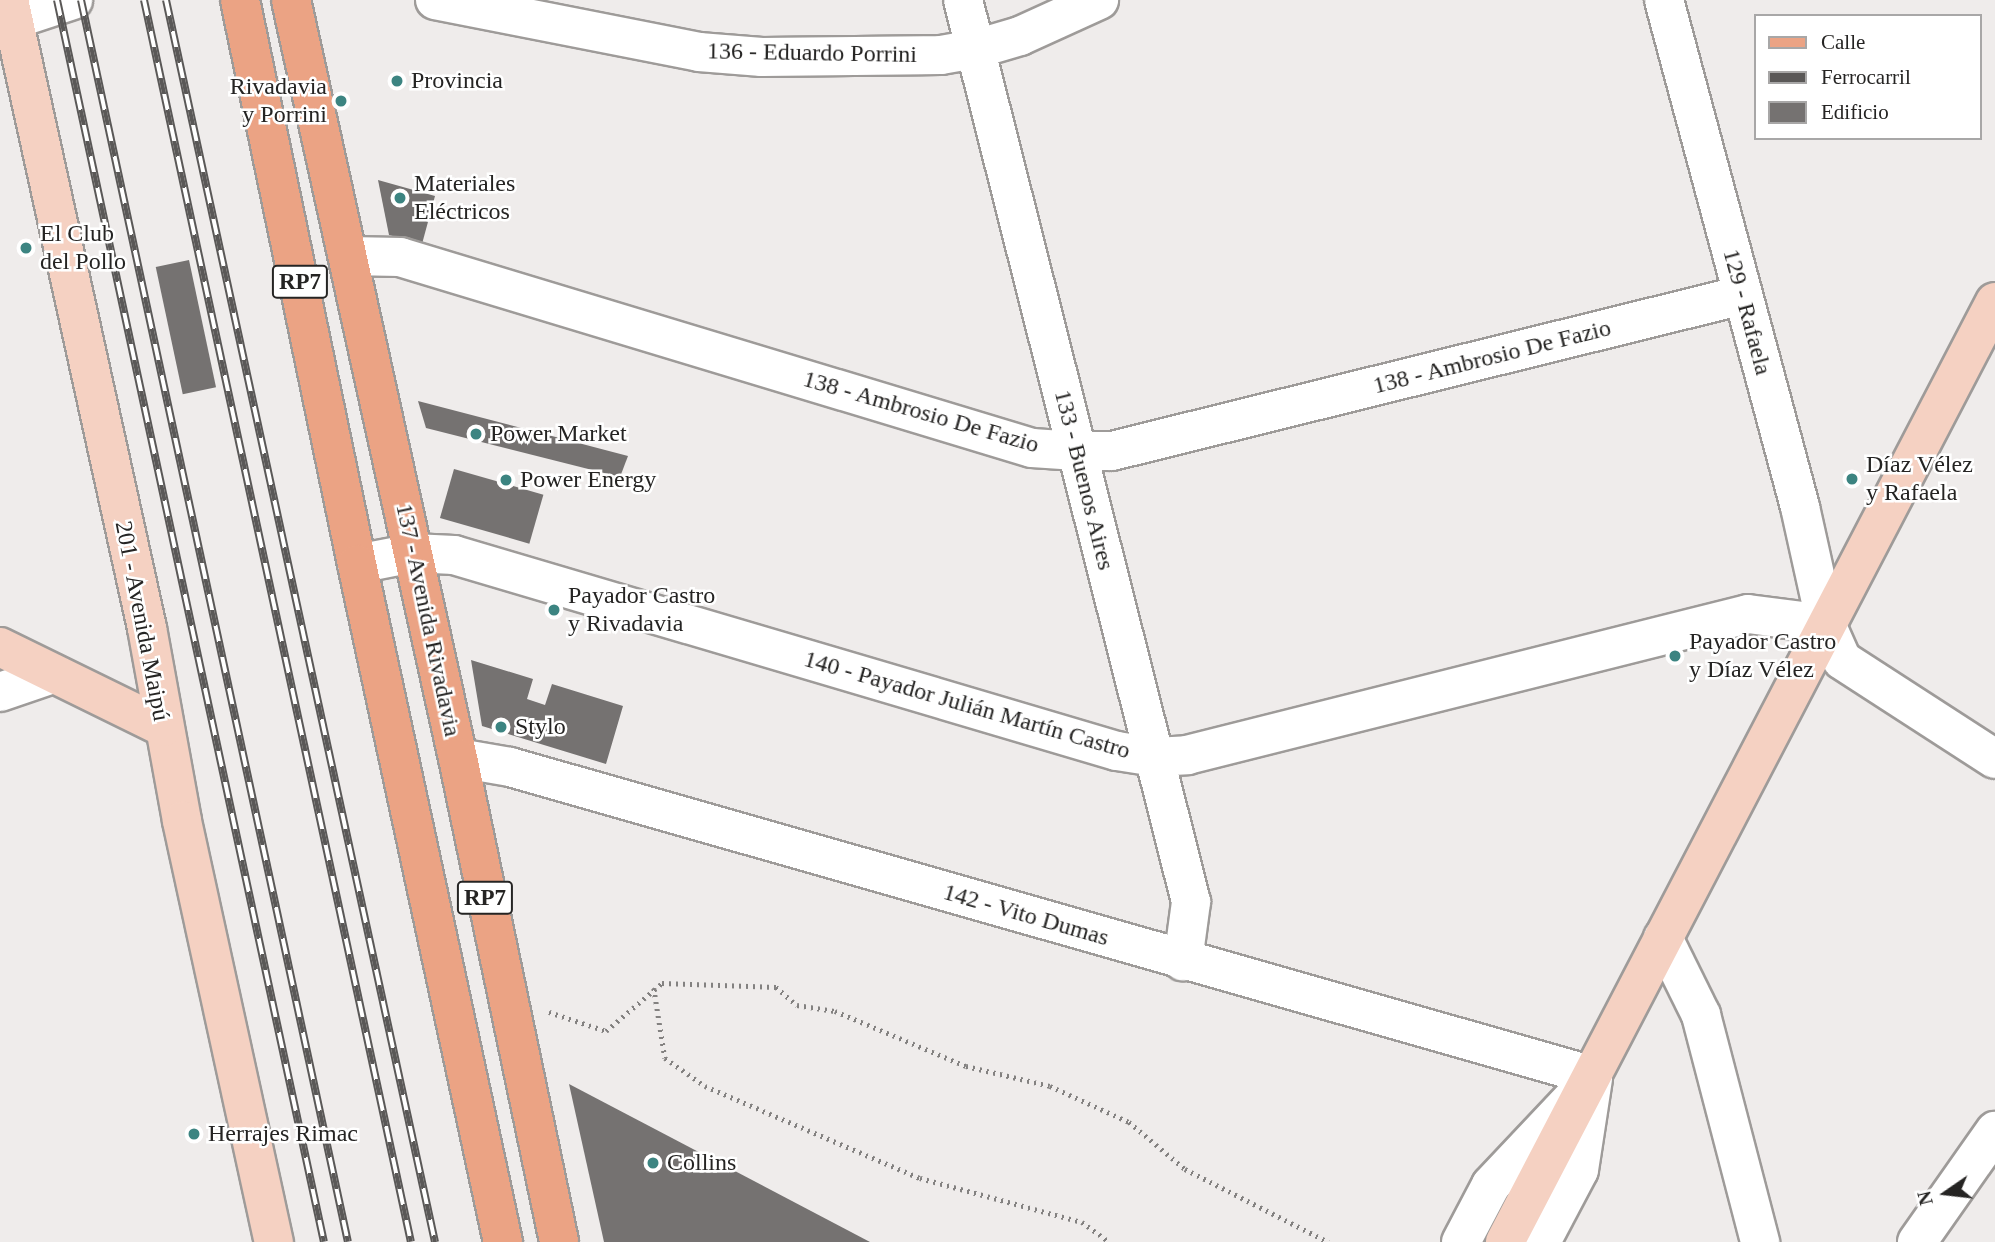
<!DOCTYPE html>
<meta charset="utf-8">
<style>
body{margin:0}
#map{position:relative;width:1995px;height:1242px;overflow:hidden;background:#efeceb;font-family:Georgia,serif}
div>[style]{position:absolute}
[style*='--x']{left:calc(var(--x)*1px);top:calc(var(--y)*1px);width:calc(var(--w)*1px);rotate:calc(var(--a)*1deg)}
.building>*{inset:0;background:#757271;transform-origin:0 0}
.path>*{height:4.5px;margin-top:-2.25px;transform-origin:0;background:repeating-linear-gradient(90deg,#838180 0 2px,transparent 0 7px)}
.roads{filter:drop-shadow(2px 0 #9e9b99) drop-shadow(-2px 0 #9e9b99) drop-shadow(0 2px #9e9b99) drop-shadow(0 -2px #9e9b99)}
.street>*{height:38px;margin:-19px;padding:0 19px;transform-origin:19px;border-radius:19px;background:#fff}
.secondary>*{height:38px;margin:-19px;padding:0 19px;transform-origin:19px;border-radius:19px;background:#f5d1c2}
.primary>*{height:38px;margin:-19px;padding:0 19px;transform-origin:19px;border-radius:19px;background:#eba384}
.rail>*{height:8px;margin-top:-4px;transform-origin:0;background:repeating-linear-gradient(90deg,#fff 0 16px,#5a5857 0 32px);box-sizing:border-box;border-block:2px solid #5a5857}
.dots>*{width:19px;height:19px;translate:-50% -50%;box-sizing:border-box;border:4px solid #fff;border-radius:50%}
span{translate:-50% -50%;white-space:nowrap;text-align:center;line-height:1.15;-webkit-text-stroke:5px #fff;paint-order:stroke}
.shield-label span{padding:2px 5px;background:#fff;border:2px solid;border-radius:5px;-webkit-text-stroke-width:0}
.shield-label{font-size:23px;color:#252423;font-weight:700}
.street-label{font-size:24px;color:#252423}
.poi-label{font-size:24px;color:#252423}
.left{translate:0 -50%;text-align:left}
.right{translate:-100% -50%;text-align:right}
.legend{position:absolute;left:1754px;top:14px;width:228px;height:126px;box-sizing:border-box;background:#fff;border:2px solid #a8a7a7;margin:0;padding:9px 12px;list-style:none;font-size:21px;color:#252423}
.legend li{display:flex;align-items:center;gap:14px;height:35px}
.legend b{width:35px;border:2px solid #a8a7a7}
.north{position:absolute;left:1911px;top:1158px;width:70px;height:70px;-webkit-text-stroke:5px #fff;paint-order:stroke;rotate:256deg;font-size:19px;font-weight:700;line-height:28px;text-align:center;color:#252423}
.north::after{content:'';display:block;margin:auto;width:24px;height:32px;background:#252423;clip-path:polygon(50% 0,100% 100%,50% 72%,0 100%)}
</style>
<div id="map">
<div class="building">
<div style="clip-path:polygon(378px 180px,435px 196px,422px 244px,389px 235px)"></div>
<div style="left:189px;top:260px;width:130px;height:34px;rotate:78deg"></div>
<div style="clip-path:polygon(418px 401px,628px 456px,620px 477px,426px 428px)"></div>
<div style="left:454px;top:469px;width:93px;height:51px;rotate:16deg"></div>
<div style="clip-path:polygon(471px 660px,533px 679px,527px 699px,545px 705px,552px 684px,623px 706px,606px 764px,482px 726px)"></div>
<div style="clip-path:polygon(569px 1084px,870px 1242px,604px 1242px)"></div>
</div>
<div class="path">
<div style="--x:654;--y:988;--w:71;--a:81.1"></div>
<div style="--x:665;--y:1058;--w:49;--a:35"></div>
<div style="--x:705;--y:1086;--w:234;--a:23.2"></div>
<div style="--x:920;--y:1178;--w:168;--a:15.2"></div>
<div style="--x:1082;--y:1222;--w:34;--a:36"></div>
<div style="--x:549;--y:1012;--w:60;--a:18.4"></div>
<div style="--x:606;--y:1031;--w:74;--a:-40.6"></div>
<div style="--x:662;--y:983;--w:114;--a:2"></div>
<div style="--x:776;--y:987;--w:28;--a:41"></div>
<div style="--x:797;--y:1005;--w:38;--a:9"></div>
<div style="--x:835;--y:1011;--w:142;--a:22.8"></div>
<div style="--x:966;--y:1066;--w:86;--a:13.4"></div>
<div style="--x:1050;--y:1086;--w:87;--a:24.5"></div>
<div style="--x:1129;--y:1122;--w:73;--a:40"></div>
<div style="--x:1185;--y:1169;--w:161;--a:27"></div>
</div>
<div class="roads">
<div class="street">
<div style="--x:435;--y:0;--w:269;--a:11.1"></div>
<div style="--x:699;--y:52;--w:63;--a:4.5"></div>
<div style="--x:762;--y:57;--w:179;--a:-0.6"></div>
<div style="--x:941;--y:55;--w:36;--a:-10"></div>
<div style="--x:976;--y:49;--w:46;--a:-16.5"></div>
<div style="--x:1020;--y:36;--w:87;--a:-24.5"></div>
<div style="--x:963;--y:0;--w:930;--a:75.81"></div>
<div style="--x:1191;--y:902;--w:60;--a:97.7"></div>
<div style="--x:1664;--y:0;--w:525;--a:74.98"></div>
<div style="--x:1800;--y:507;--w:120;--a:77.5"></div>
<div style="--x:1826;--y:624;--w:39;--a:66"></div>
<div style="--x:1842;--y:660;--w:182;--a:32.9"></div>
<div style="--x:0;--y:24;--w:77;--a:-18.2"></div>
<div style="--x:349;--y:256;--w:51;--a:1.1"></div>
<div style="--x:400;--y:257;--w:660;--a:16.82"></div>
<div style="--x:1032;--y:448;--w:45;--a:3.8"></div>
<div style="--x:1077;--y:451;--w:35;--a:0"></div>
<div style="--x:1112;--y:451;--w:650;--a:-13.89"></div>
<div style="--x:357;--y:564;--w:57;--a:-11.1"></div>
<div style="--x:413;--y:553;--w:41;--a:2.8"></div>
<div style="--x:454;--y:555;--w:691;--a:16.47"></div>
<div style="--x:1117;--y:751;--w:37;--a:9"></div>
<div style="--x:1154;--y:757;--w:33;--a:-3"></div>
<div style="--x:1187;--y:755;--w:578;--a:-14.11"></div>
<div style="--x:1748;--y:614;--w:79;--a:7.3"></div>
<div style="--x:0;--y:692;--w:56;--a:-18.8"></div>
<div style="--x:458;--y:758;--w:53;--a:9.8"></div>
<div style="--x:510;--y:767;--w:1126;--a:15.92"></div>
<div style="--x:1663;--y:938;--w:86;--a:63.7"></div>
<div style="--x:1701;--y:1015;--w:235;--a:75.4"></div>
<div style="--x:1461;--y:1242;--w:64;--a:-62.2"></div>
<div style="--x:1491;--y:1185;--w:122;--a:-46.7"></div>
<div style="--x:1541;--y:1242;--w:81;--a:-62.2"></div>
<div style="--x:1579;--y:1170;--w:93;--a:-81.3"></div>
<div style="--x:1917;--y:1242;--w:136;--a:-54.9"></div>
</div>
<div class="secondary">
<div style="--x:9;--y:0;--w:643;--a:77.61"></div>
<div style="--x:147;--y:628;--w:196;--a:79.7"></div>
<div style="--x:182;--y:821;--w:431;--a:77.7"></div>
<div style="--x:0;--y:647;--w:182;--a:26.1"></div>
<div style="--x:1505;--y:1242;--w:1060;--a:-62.47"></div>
</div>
<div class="primary">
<div style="--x:240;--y:0;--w:576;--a:78.28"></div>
<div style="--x:357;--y:564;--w:694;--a:77.85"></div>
<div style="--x:291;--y:0;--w:776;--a:77.58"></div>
<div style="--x:458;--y:758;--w:494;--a:78.2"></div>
</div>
</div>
<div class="rail">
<div style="--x:57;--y:0;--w:1270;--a:77.87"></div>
<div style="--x:81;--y:0;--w:1270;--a:77.87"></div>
<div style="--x:144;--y:0;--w:1270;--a:77.87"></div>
<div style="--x:166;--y:0;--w:1271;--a:77.78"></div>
</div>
<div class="dots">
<div style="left:397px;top:81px;background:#3c8481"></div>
<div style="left:341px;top:101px;background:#3c8481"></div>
<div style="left:400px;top:198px;background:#3c8481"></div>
<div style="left:26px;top:248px;background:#3c8481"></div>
<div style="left:476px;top:434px;background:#3c8481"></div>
<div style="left:1852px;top:479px;background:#3c8481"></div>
<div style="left:506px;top:480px;background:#3c8481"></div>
<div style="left:554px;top:610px;background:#3c8481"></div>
<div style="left:1675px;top:656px;background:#3c8481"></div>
<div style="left:501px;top:727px;background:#3c8481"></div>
<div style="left:194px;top:1134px;background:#3c8481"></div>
<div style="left:653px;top:1163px;background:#3c8481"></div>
</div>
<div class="shield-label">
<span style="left:300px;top:282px">RP7</span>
<span style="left:485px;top:898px">RP7</span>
</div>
<div class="street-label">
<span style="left:812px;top:53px;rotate:1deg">136 - Eduardo Porrini</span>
<span style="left:1747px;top:312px;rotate:75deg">129 - Rafaela</span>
<span style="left:1492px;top:357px;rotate:-14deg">138 - Ambrosio De Fazio</span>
<span style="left:921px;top:412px;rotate:16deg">138 - Ambrosio De Fazio</span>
<span style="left:1084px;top:480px;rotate:76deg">133 - Buenos Aires</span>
<span style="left:428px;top:620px;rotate:78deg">137 - Avenida Rivadavia</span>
<span style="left:142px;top:621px;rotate:79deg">201 - Avenida Maipú</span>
<span style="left:967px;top:705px;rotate:16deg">140 - Payador Julián Martín Castro</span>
<span style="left:1026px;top:915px;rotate:16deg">142 - Vito Dumas</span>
</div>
<div class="poi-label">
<span class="left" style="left:411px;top:81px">Provincia</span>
<span class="right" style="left:327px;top:101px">Rivadavia<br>y Porrini</span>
<span class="left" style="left:414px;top:198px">Materiales<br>Eléctricos</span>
<span class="left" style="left:40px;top:248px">El Club<br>del Pollo</span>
<span class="left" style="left:490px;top:434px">Power Market</span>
<span class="left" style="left:1866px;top:479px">Díaz Vélez<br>y Rafaela</span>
<span class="left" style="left:520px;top:480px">Power Energy</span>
<span class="left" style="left:568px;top:610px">Payador Castro<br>y Rivadavia</span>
<span class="left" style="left:1689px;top:656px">Payador Castro<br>y Díaz Vélez</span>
<span class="left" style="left:515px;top:727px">Stylo</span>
<span class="left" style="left:208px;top:1134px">Herrajes Rimac</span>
<span class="left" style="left:667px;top:1163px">Collins</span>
</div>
<ul class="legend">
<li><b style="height:9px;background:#eba384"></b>Calle</li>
<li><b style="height:9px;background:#5a5857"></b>Ferrocarril</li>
<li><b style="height:19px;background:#757271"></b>Edificio</li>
</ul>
<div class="north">N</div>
</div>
